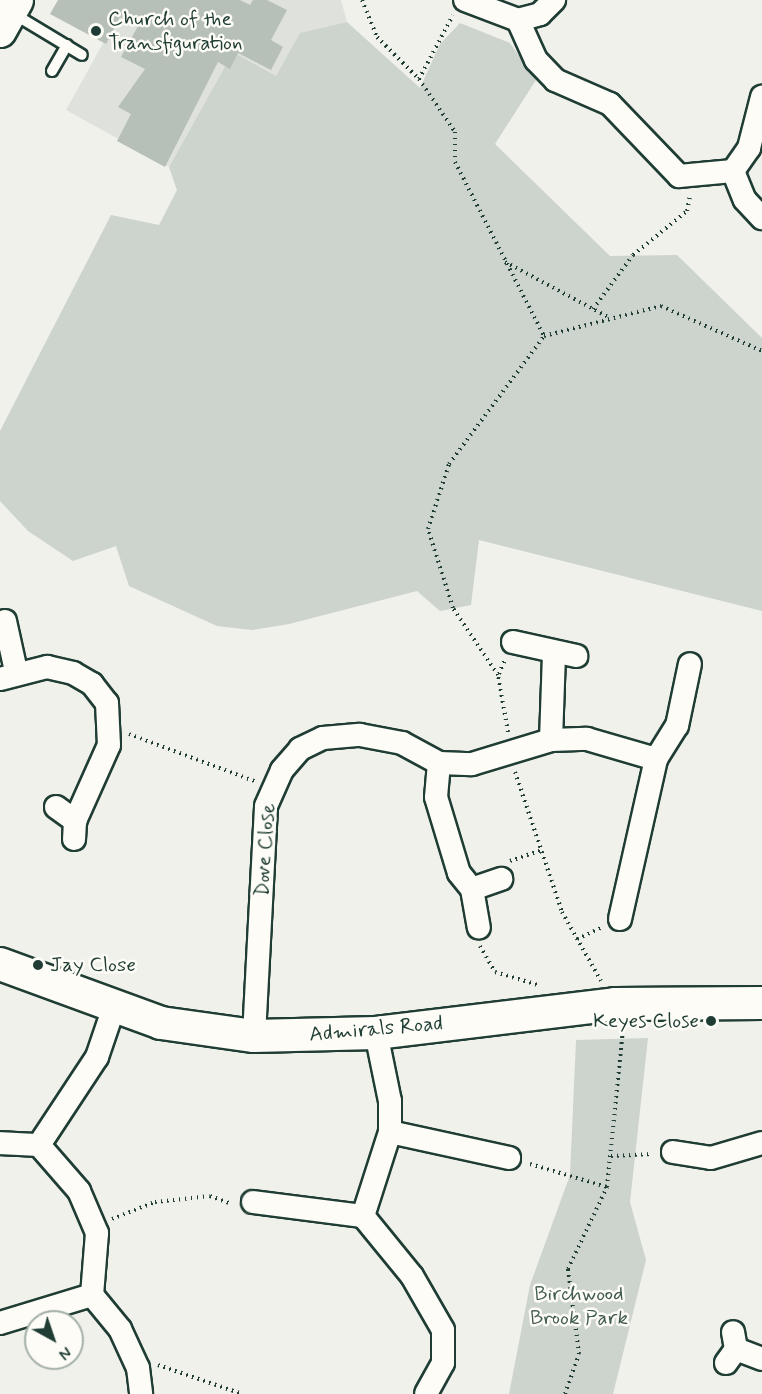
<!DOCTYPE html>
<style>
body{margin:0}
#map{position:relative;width:762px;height:1394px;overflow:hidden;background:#f0f1eb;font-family:Mynerve,sans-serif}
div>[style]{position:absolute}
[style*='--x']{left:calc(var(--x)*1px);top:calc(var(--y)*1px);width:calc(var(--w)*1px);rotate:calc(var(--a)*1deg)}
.built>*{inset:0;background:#dfe2dc}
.green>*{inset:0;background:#cdd3cd}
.building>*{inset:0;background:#b6bfb8}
.path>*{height:4px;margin-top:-2px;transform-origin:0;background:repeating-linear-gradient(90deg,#1f3d34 0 1.5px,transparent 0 6px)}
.roads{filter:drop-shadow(2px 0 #1f3d34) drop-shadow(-2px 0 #1f3d34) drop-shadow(0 2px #1f3d34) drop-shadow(0 -2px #1f3d34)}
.lane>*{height:10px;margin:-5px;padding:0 5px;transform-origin:5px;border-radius:5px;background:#fdfcf7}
.street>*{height:22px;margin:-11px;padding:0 11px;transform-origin:11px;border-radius:11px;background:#fdfcf7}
.secondary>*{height:32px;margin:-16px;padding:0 16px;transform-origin:16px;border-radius:16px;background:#fdfcf7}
.dots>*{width:16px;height:16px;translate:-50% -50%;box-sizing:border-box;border:3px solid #fdfcf7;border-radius:50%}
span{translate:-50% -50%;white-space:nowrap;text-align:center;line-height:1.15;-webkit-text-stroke:5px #fdfcf7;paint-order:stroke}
.poi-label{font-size:21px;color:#1f3d34}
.left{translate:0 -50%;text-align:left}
.right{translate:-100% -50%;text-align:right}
.street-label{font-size:21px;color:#1f3d34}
.park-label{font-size:21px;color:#425b53}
.north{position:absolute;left:24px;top:1310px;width:60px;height:60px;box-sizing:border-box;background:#fdfcf7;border:2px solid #a4b0a9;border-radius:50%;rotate:140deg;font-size:16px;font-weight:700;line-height:24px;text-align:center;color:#1f3d34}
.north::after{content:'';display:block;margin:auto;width:21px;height:27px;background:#1f3d34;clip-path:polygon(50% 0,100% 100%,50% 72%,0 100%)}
</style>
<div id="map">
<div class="built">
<div style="clip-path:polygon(127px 0,341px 0,347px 22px,301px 33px,276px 76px,233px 52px,169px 167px,66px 110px)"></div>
</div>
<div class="green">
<div style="clip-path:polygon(347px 22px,420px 88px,440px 44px,460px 23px,510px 43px,536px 80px,495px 144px,610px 256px,677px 255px,762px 338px,762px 611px,479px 540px,471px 605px,440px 611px,417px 591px,289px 624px,252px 630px,217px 626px,129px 586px,116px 546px,73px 561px,28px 531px,0 501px,0 431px,111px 215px,159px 225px,177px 190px,169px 167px,233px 52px,276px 76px,300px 33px)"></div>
<div style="clip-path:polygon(648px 1038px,630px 1202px,646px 1260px,613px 1394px,509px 1394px,530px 1285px,570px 1175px,576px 1040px)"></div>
</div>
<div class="building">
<div style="clip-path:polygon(58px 0,240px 0,250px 5px,253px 0,267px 0,287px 10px,271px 40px,283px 47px,271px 70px,238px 53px,230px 69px,218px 62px,165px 167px,117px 141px,131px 114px,118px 107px,145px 69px,121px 57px,138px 26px,120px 17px,106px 44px,50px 14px)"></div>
</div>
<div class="path">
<div style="--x:362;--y:0;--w:40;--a:68"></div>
<div style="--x:377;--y:37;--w:59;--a:45"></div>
<div style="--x:419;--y:79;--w:64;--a:55.8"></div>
<div style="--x:455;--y:132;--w:30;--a:90"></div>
<div style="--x:455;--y:162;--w:195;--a:62.9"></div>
<div style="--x:544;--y:336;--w:121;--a:-14.4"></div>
<div style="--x:661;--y:306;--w:111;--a:24"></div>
<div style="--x:419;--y:79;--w:72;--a:-62"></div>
<div style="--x:505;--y:262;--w:119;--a:28.1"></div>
<div style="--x:593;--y:309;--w:67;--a:-53.5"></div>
<div style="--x:633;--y:255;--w:70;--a:-39.2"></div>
<div style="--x:687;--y:211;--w:15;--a:-79"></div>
<div style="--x:499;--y:674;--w:16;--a:-68"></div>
<div style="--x:508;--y:732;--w:58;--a:-100"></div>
<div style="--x:498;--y:675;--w:81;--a:-123.9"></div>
<div style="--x:453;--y:608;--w:83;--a:-107.6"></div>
<div style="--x:428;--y:529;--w:68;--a:-72.1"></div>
<div style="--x:449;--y:464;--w:159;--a:-53.4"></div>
<div style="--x:129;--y:734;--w:134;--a:20.6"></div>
<div style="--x:515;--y:772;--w:148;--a:71.4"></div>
<div style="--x:562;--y:912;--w:79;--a:60.5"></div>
<div style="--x:510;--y:861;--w:34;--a:-19"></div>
<div style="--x:577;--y:939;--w:29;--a:-25"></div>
<div style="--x:480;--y:946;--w:30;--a:60"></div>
<div style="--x:495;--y:972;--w:45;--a:16.8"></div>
<div style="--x:611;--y:1156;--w:41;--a:-2.8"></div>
<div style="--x:530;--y:1164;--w:80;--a:16.6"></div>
<div style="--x:112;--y:1219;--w:46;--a:-21.6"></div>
<div style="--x:155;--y:1202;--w:55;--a:-6.2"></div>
<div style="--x:210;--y:1196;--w:23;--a:20"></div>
<div style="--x:158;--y:1365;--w:89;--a:19"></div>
<div style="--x:565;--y:1394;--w:42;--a:-70.7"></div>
<div style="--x:579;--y:1354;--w:86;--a:-97.4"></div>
<div style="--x:568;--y:1269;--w:91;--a:-64.6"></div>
<div style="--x:607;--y:1187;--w:159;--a:-84.2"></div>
</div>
<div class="roads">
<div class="lane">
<div style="--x:14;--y:14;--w:79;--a:31.1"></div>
<div style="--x:52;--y:71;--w:30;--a:-60"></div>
</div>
<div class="street">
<div style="--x:465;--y:0;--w:57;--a:20.7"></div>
<div style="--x:518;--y:20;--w:23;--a:-15"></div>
<div style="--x:540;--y:14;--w:20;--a:-45"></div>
<div style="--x:518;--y:20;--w:44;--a:65.8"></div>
<div style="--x:536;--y:60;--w:28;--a:46"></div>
<div style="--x:555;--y:80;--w:60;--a:23.6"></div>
<div style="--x:610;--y:104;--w:100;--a:46.2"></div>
<div style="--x:679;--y:176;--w:54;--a:-5.3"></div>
<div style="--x:733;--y:171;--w:28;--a:-55"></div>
<div style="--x:749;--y:148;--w:53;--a:-75.7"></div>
<div style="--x:733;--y:171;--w:31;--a:68"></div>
<div style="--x:745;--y:200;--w:25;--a:47"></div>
<div style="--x:5;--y:621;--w:51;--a:77.6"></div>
<div style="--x:513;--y:642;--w:65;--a:12.5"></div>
<div style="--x:0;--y:679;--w:49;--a:-14.3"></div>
<div style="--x:47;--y:667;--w:27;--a:13"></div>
<div style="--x:73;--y:673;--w:22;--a:30"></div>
<div style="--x:92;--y:684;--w:24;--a:52"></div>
<div style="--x:107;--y:703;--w:42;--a:87.3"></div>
<div style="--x:109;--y:745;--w:83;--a:114.1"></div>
<div style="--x:75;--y:821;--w:18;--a:93"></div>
<div style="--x:551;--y:740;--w:85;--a:-88"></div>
<div style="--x:439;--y:763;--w:34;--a:95"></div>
<div style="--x:436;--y:797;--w:79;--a:73.2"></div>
<div style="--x:459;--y:873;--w:21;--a:51"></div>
<div style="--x:472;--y:889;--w:39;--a:80"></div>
<div style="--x:56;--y:807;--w:24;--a:36"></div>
<div style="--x:472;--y:889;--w:31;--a:-19"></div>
<div style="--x:620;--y:919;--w:164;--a:-77.3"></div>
<div style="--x:656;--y:759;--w:39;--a:-58"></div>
<div style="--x:677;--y:726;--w:63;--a:-78.2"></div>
<div style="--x:114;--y:1007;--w:53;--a:108.8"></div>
<div style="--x:97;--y:1057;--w:105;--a:123.4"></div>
<div style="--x:39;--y:1145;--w:61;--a:49"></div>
<div style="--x:79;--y:1191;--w:46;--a:66.8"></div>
<div style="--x:97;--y:1233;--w:62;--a:94.6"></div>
<div style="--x:92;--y:1295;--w:44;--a:50.5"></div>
<div style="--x:120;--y:1329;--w:43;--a:65.2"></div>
<div style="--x:138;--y:1368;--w:26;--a:83"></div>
<div style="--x:376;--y:1033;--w:69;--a:78.4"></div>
<div style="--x:390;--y:1101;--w:31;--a:90"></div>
<div style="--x:390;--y:1132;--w:88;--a:107.8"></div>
<div style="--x:363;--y:1216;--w:77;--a:50.8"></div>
<div style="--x:412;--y:1276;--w:62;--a:60.1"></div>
<div style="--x:443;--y:1330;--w:33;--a:90"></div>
<div style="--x:443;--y:1363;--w:35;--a:119"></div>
<div style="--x:254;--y:1036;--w:230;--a:-87"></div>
<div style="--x:266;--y:806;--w:39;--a:-66"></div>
<div style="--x:282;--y:770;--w:28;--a:-49"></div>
<div style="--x:300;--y:749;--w:25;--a:-26"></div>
<div style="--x:323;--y:738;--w:37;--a:-5"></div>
<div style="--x:360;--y:735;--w:43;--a:10.8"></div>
<div style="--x:402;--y:743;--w:42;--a:28.4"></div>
<div style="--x:439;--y:763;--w:33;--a:2"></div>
<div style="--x:472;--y:764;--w:83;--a:-16.9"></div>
<div style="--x:551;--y:740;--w:36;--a:-2"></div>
<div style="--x:587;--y:739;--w:72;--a:16.2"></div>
<div style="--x:390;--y:1132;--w:122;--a:12.3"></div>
<div style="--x:0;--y:1143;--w:39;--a:3"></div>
<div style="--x:673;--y:1152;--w:38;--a:9"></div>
<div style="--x:711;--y:1158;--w:53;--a:-16.4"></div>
<div style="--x:253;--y:1202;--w:111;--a:7.3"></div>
<div style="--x:0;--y:1323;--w:96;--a:-16.9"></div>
<div style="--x:736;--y:1349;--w:28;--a:21"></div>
<div style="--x:726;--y:1363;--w:17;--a:-54"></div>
<div style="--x:736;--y:1349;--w:17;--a:-100"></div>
</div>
<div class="secondary">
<div style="--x:0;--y:31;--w:35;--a:-61"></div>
<div style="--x:0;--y:964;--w:171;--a:20.1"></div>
<div style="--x:161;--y:1023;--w:94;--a:8"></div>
<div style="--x:254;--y:1036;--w:122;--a:-1.4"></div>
<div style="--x:376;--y:1033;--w:241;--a:-6.9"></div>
<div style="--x:615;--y:1004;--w:147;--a:-0.4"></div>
</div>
</div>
<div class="dots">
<div style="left:96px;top:31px;background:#1f3d34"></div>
<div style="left:38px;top:965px;background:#1f3d34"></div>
<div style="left:711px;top:1021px;background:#1f3d34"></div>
</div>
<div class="poi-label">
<span class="left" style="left:108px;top:31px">Church of the<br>Transfiguration</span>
<span class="left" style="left:50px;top:965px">Jay Close</span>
<span class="right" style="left:699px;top:1021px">Keyes Close</span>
</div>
<div class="street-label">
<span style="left:265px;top:850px;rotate:-86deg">Dove Close</span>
<span style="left:376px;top:1029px;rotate:-5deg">Admirals Road</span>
</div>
<div class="park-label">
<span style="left:579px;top:1306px">Birchwood<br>Brook Park</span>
</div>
<div class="north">N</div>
</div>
